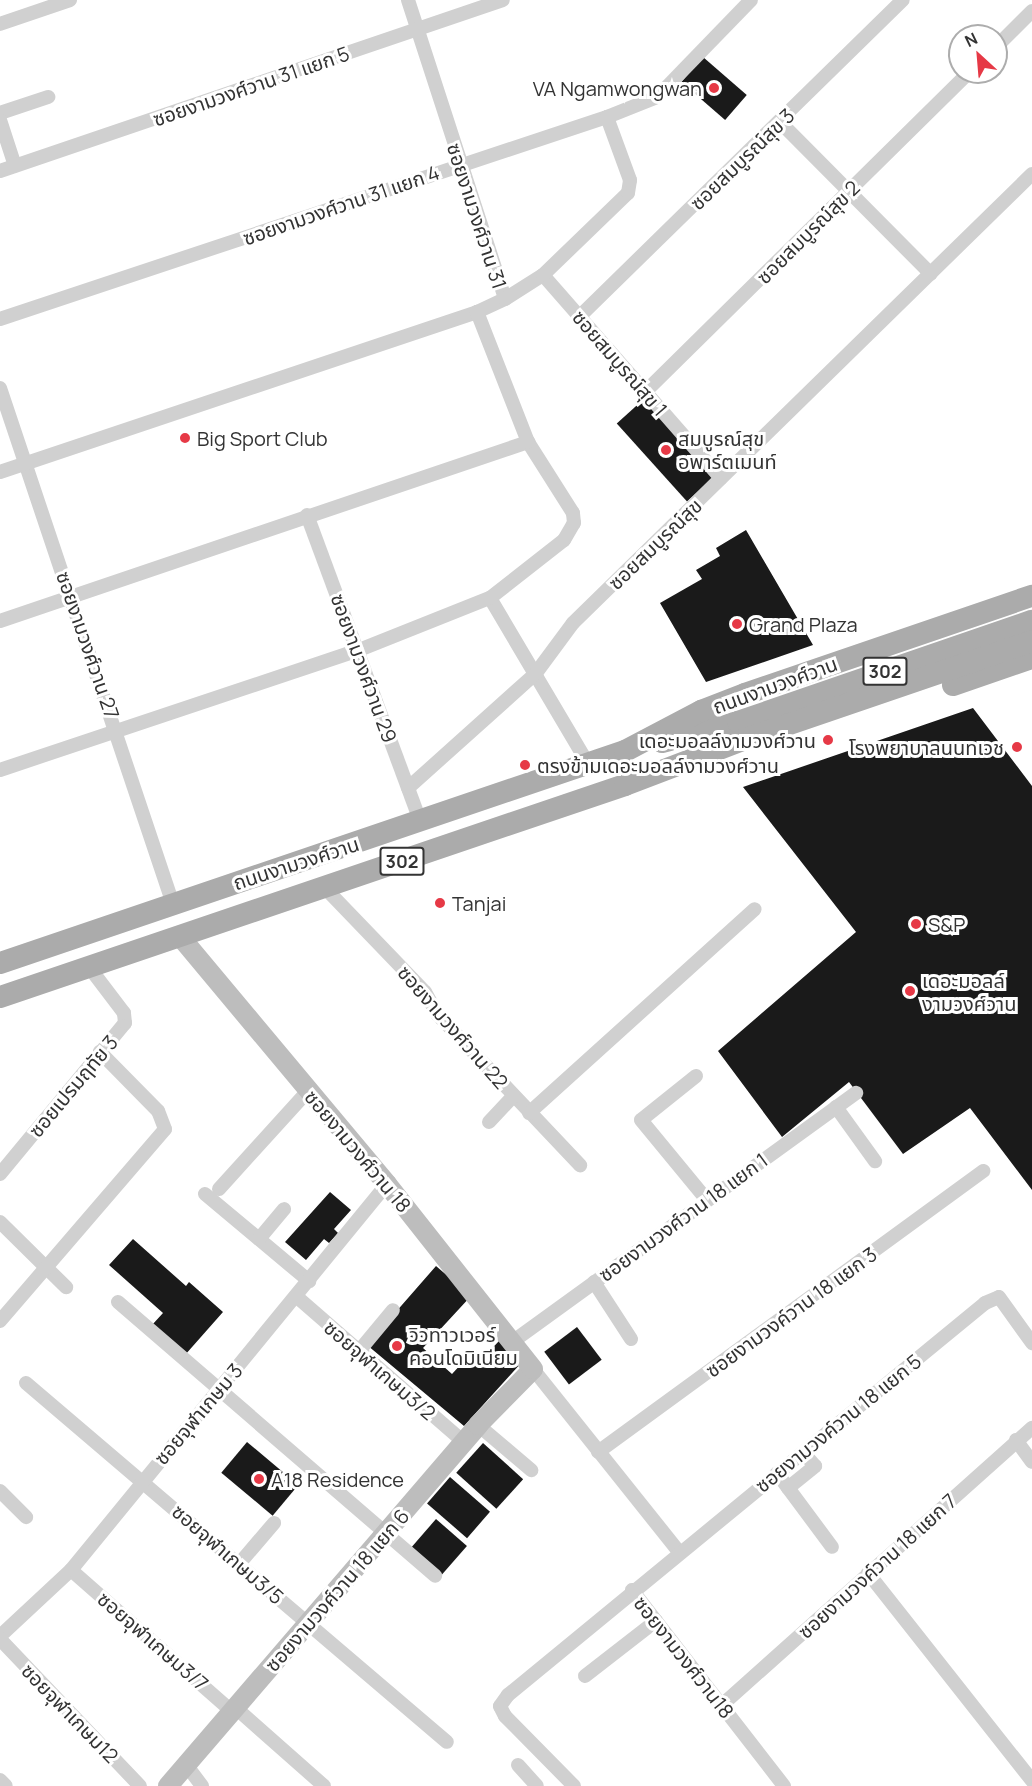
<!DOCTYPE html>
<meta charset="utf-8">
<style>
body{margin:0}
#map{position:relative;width:1032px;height:1786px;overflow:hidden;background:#fff;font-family:Manrope,"Noto Sans Thai",sans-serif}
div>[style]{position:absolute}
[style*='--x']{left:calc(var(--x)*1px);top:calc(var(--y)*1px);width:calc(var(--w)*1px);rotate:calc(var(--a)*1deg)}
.building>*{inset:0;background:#1a1a1a;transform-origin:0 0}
.street>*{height:14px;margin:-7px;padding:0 7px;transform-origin:7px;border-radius:7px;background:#d0d0d0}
.secondary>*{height:20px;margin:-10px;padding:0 10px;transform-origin:10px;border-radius:10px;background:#bdbdbd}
.primary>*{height:22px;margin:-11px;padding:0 11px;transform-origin:11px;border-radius:11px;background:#ababab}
.dots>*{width:16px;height:16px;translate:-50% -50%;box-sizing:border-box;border:3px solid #fff;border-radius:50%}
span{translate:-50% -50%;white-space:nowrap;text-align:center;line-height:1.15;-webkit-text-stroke:6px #fff;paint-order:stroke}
.shield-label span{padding:2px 4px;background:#fff;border:2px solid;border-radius:4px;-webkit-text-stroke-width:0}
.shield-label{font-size:18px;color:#333;font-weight:700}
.street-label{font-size:20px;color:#333}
.poi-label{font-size:20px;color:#333}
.right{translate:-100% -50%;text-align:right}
.left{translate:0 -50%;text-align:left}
.north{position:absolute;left:948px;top:24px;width:60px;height:60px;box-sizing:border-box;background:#fff;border:2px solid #adadad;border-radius:50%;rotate:334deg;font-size:16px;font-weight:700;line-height:24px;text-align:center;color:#333}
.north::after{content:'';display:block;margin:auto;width:21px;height:27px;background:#e63946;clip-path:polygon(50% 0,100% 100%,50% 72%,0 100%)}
</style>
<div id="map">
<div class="building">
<div style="left:703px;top:57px;width:58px;height:33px;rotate:41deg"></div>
<div style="left:645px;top:398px;width:105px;height:38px;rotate:48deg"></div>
<div style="clip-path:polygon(746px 530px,813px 645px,706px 682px,660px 603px,702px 579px,696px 570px,720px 556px,716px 548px)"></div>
<div style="clip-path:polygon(973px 708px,1032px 786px,1032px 1190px,970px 1108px,903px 1154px,849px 1082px,782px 1137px,718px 1051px,856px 932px,743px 787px)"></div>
<div style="clip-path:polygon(330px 1192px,351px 1210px,334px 1229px,338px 1233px,329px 1243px,324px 1239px,306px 1260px,285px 1242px)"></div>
<div style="clip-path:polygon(133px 1239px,186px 1286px,189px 1282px,223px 1312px,185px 1355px,152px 1325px,163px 1313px,109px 1265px)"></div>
<div style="clip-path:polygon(436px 1266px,471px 1296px,423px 1348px,452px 1374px,475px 1349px,484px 1357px,499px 1341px,522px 1362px,464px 1426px,367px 1345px)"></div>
<div style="left:577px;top:1327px;width:41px;height:41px;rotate:53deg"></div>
<div style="left:247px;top:1442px;width:67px;height:40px;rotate:40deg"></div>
<div style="left:483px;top:1443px;width:54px;height:40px;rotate:42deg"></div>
<div style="left:450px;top:1477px;width:53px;height:35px;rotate:41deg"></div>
<div style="left:436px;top:1519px;width:41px;height:41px;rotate:41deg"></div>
</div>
<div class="street">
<div style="--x:408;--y:0;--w:314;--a:72"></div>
<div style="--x:0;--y:24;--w:74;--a:-18.9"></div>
<div style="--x:996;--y:47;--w:51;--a:-45"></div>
<div style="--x:0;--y:113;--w:51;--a:-18.4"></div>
<div style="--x:0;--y:120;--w:48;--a:71.9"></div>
<div style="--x:780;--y:122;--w:214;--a:45.2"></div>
<div style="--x:0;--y:171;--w:531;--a:-18.78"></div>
<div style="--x:543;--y:275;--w:270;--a:48.8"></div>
<div style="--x:579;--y:317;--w:453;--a:-44.4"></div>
<div style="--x:0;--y:319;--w:640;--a:-18.41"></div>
<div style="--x:607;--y:117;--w:54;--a:-21.8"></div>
<div style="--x:657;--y:97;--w:135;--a:-45.9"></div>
<div style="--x:0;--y:388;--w:544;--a:71.47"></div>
<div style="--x:645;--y:392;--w:456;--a:-44.6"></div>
<div style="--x:0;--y:472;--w:503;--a:-18.54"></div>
<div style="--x:477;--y:312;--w:31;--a:-25"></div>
<div style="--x:505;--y:299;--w:45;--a:-32.3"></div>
<div style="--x:543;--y:275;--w:118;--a:-44"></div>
<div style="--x:628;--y:193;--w:13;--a:-81"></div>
<div style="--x:630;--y:180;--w:67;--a:-110.1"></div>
<div style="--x:307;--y:515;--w:325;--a:69.7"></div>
<div style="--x:490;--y:598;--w:193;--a:59.4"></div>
<div style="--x:0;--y:621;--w:558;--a:-18.73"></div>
<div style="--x:0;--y:770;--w:379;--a:-18.5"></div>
<div style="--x:359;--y:650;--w:141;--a:-21.7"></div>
<div style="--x:490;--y:598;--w:94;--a:-38.1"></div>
<div style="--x:564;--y:540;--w:20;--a:-60"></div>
<div style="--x:574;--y:523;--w:10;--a:-96"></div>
<div style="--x:573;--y:513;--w:84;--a:-122.4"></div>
<div style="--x:528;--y:442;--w:140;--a:-111.4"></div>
<div style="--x:408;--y:788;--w:172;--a:-41.9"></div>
<div style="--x:536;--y:673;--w:62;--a:-53.5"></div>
<div style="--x:573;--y:623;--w:642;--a:-44.37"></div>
<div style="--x:325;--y:888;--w:144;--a:46.1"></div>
<div style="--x:425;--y:992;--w:26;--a:61"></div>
<div style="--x:438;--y:1015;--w:207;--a:46.6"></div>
<div style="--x:696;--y:1076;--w:70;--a:141.3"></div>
<div style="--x:641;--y:1120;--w:104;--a:50.5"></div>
<div style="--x:836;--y:1107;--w:67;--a:54.2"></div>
<div style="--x:529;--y:1113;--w:304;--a:-42.1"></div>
<div style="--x:489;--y:1122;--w:35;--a:-47"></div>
<div style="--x:0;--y:1174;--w:196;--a:-50.4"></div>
<div style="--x:125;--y:1023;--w:10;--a:-96"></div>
<div style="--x:124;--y:1013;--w:58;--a:-127.3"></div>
<div style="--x:219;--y:1189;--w:132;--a:-47.8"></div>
<div style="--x:205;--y:1194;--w:136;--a:39.9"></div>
<div style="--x:0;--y:1222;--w:93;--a:44.6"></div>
<div style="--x:259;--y:1239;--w:39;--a:-50"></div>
<div style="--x:594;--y:1282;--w:68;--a:57"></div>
<div style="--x:297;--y:1297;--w:221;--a:41"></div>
<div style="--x:118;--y:1302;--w:419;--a:40.8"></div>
<div style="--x:0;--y:1321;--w:253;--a:-49.3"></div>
<div style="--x:165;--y:1129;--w:19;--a:-111"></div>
<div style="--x:158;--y:1111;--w:83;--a:-134.5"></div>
<div style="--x:512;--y:1342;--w:425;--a:-35.9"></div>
<div style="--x:359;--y:1351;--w:53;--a:-50.3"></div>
<div style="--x:533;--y:1369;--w:234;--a:51.4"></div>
<div style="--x:26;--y:1383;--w:553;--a:40.46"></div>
<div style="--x:478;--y:1425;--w:70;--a:40.3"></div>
<div style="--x:1016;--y:1440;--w:27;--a:54"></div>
<div style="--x:598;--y:1452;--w:477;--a:-36.1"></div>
<div style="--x:777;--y:1473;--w:92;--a:53.4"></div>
<div style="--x:788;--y:1488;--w:35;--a:-39"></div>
<div style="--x:815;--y:1466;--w:18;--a:-131"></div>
<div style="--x:0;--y:1491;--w:37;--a:45"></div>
<div style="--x:239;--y:1564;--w:54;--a:-49.5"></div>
<div style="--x:71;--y:1570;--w:217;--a:41.3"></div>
<div style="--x:868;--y:1573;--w:265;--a:51.7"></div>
<div style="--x:632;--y:1590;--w:248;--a:52.2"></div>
<div style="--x:0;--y:1636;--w:97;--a:-42.9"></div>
<div style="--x:71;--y:1570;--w:499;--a:-50.7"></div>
<div style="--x:0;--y:1639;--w:203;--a:46.4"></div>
<div style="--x:585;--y:1676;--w:90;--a:-37.8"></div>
<div style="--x:722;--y:1705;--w:416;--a:-41.8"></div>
<div style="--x:237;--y:1709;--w:116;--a:41.5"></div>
<div style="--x:518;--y:1765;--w:28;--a:48"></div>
<div style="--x:187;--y:1766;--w:25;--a:53"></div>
<div style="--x:0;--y:1780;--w:8;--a:45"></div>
<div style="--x:574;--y:1786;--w:98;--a:-134.6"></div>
<div style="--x:505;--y:1716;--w:11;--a:-117"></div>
<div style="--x:500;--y:1706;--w:14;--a:-54"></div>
<div style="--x:508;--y:1695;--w:617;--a:-39.41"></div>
<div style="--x:985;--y:1303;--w:15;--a:-23"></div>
<div style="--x:999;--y:1297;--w:57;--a:54.3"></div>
</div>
<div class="secondary">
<div style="--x:168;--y:1786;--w:476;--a:-49.3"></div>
<div style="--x:478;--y:1425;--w:78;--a:-45.5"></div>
<div style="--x:533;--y:1369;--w:236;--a:-128.3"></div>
<div style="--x:387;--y:1184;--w:323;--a:-129.9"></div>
</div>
<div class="primary">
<div style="--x:953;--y:685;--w:83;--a:-18.9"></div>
<div style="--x:662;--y:742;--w:79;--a:-14.7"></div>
<div style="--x:738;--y:722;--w:311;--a:-19"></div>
<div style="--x:0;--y:963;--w:660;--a:-18.74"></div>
<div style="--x:625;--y:751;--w:86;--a:-27.8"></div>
<div style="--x:701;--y:711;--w:47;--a:-21.1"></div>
<div style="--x:745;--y:694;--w:303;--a:-18.9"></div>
<div style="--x:0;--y:997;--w:660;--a:-18.74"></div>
<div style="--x:625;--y:785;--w:126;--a:-20.9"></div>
<div style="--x:743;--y:740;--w:305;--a:-18.9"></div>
</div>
<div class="dots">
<div style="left:714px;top:88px;background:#e63946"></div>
<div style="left:185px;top:438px;background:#e63946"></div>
<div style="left:666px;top:450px;background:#e63946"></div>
<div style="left:737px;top:624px;background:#e63946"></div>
<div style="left:828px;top:740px;background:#e63946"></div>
<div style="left:1017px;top:747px;background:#e63946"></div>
<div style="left:525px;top:765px;background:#e63946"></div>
<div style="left:440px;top:903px;background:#e63946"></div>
<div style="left:916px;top:924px;background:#e63946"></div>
<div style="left:910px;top:991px;background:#e63946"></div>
<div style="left:397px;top:1346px;background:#e63946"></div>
<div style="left:259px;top:1479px;background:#e63946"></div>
</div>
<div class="shield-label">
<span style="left:885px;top:671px">302</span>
<span style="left:402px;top:861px">302</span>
</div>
<div class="street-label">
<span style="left:251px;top:86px;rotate:-19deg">ซอยงามวงศ์วาน 31 แยก 5</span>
<span style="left:742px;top:159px;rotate:-44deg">ซอยสมบูรณ์สุข 3</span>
<span style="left:341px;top:205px;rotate:-19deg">ซอยงามวงศ์วาน 31 แยก 4</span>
<span style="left:477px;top:216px;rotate:72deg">ซอยงามวงศ์วาน 31</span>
<span style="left:808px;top:232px;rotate:-45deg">ซอยสมบูรณ์สุข 2</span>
<span style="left:620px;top:363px;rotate:49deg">ซอยสมบูรณ์สุข 1</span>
<span style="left:655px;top:544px;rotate:-44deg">ซอยสมบูรณ์สุข</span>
<span style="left:88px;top:645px;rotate:71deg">ซอยงามวงศ์วาน 27</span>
<span style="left:364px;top:668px;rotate:70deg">ซอยงามวงศ์วาน 29</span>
<span style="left:775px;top:685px;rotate:-20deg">ถนนงามวงศ์วาน</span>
<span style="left:296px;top:863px;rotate:-18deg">ถนนงามวงศ์วาน</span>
<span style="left:453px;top:1027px;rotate:49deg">ซอยงามวงศ์วาน 22</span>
<span style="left:73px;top:1086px;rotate:-50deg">ซอยเปรมฤทัย 3</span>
<span style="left:358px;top:1151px;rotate:50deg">ซอยงามวงศ์วาน 18</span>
<span style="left:683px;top:1217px;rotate:-36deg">ซอยงามวงศ์วาน 18 แยก 1</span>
<span style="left:791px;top:1312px;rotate:-36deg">ซอยงามวงค์วาน 18 แยก 3</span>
<span style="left:380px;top:1370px;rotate:41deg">ซอยจุฬาเกษม3/2</span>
<span style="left:198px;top:1414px;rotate:-50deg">ซอยจุฬาเกษม 3</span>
<span style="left:838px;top:1423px;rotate:-39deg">ซอยงามวงค์วาน 18 แยก 5</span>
<span style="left:228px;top:1554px;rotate:41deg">ซอยจุฬาเกษม3/5</span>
<span style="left:877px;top:1566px;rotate:-42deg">ซอยงามวงค์วาน 18 แยก 7</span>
<span style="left:337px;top:1590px;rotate:-49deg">ซอยงามวงศ์วาน 18 แยก 6</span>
<span style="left:153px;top:1641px;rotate:41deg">ซอยจุฬาเกษม3/7</span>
<span style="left:684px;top:1657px;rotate:52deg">ซอยงามวงศ์วาน18</span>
<span style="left:70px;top:1713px;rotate:46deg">ซอยจุฬาเกษม12</span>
</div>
<div class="poi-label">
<span class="right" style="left:702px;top:88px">VA Ngamwongwan</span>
<span class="left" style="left:197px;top:438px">Big Sport Club</span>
<span class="left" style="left:678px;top:450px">สมบูรณ์สุข<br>อพาร์ตเมนท์</span>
<span class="left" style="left:749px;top:624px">Grand Plaza</span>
<span class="right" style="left:816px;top:740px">เดอะมอลล์งามวงศ์วาน</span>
<span class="right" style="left:1004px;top:747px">โรงพยาบาลนนทเวช</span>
<span class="left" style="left:537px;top:765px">ตรงข้ามเดอะมอลล์งามวงศ์วาน</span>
<span class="left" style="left:452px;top:903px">Tanjai</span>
<span class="left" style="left:928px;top:924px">S&amp;P</span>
<span class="left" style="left:922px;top:992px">เดอะมอลล์<br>งามวงศ์วาน</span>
<span class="left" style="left:409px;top:1346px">วิวทาวเวอร์<br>คอนโดมิเนียม</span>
<span class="left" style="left:271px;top:1479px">A18 Residence</span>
</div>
<div class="north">N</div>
</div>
